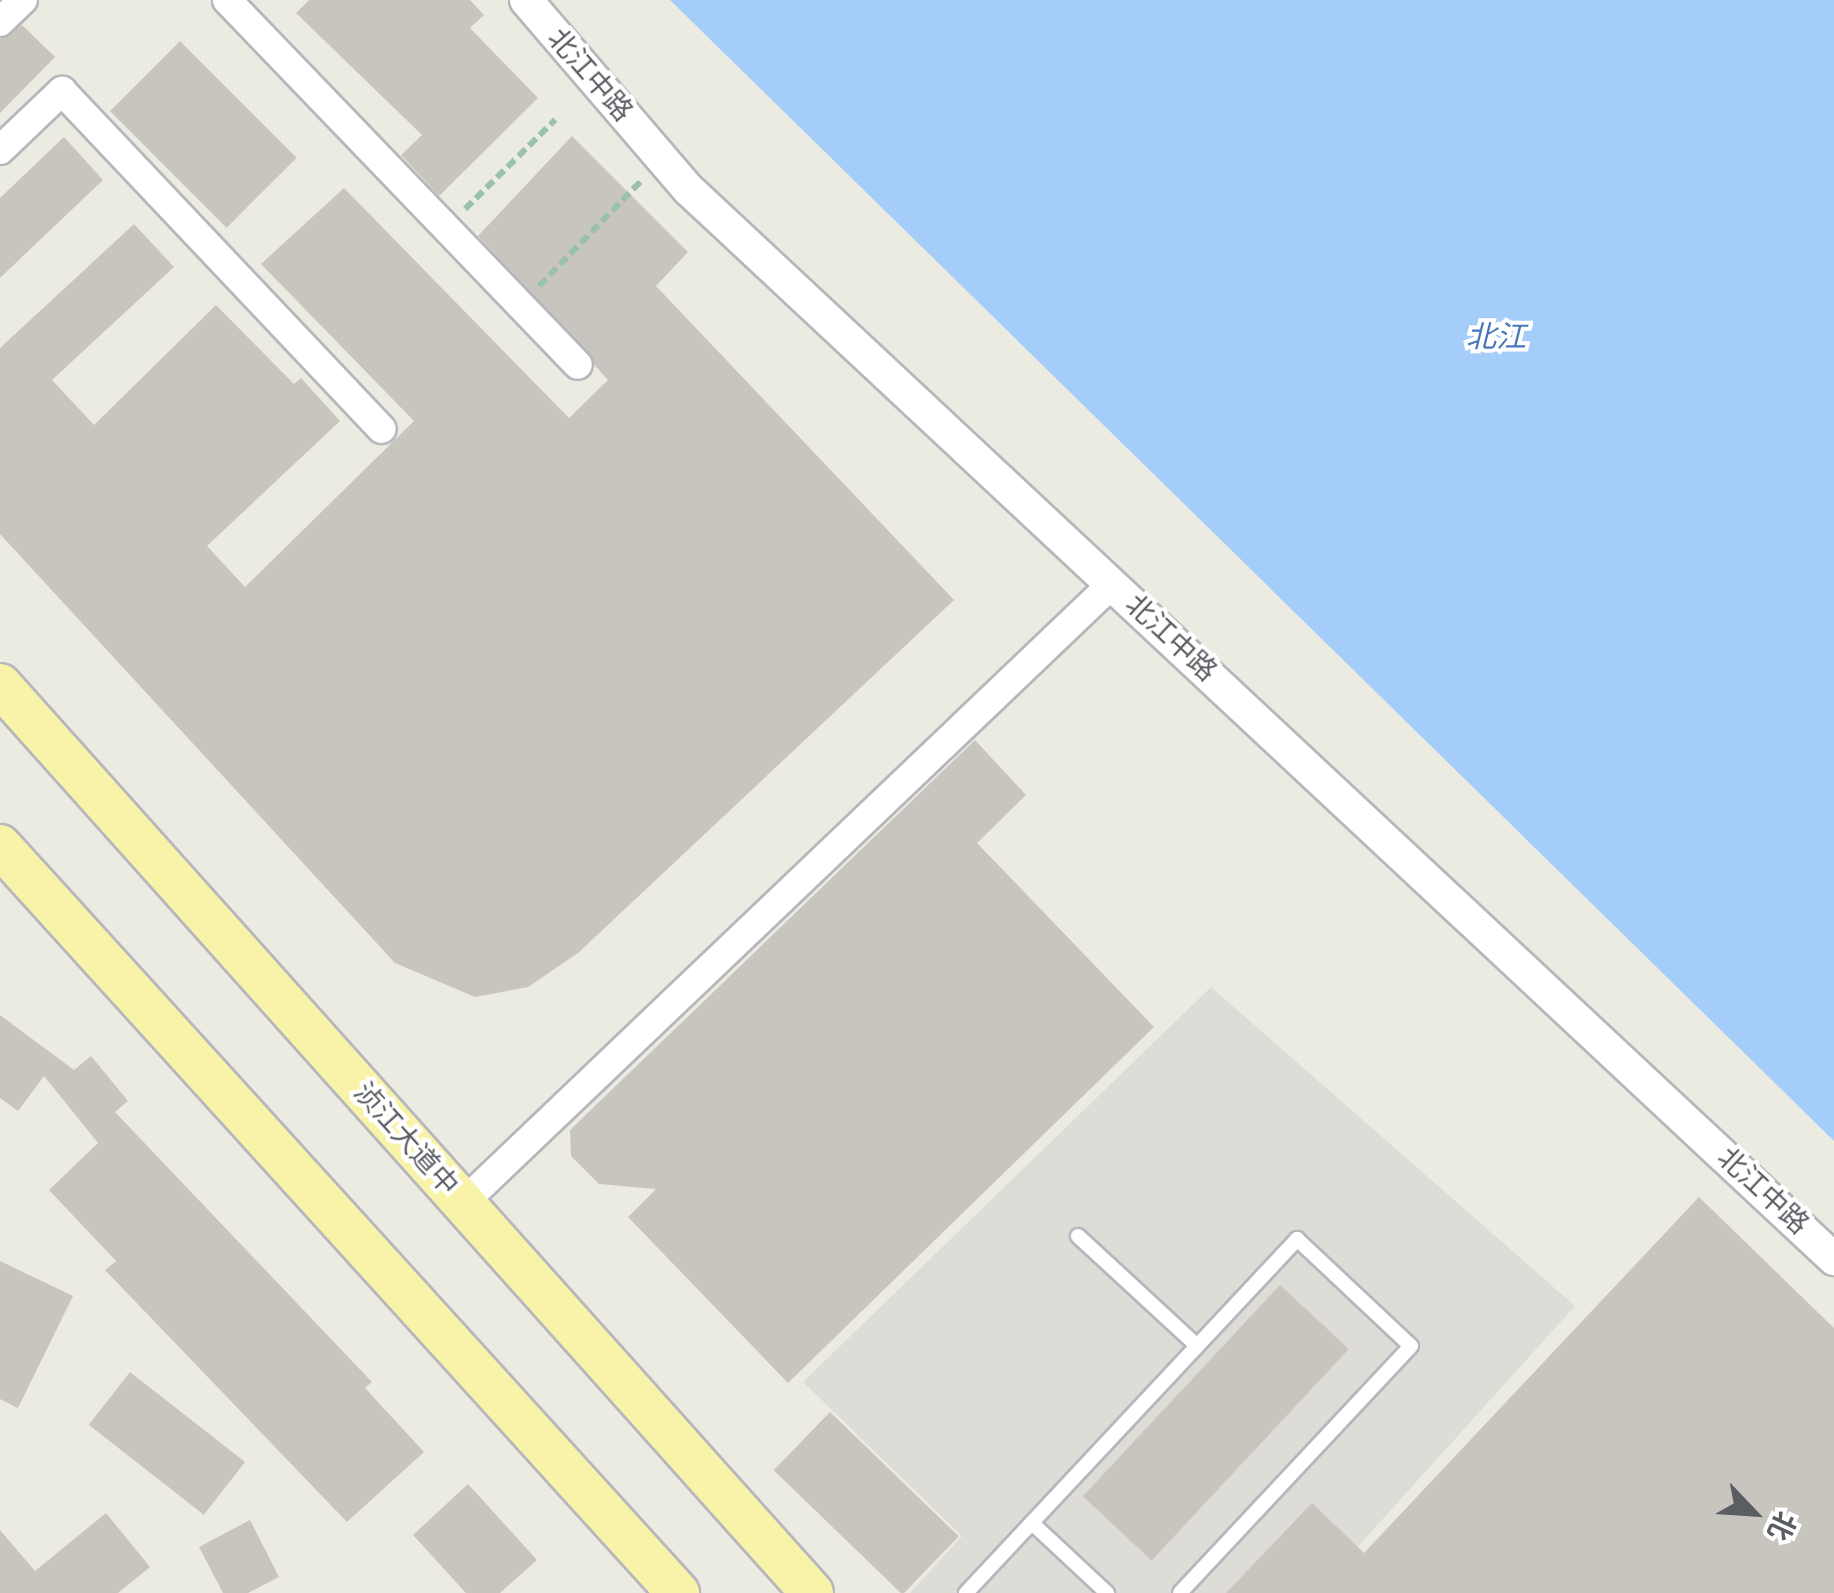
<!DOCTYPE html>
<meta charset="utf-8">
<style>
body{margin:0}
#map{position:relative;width:1834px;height:1593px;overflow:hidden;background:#ecebe2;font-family:Rubik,"Noto Sans SC",sans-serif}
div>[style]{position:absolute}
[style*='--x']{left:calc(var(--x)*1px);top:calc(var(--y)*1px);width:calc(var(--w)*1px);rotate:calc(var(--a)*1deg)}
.industrial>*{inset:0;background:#dedcd6}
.water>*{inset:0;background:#a5cdf9}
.building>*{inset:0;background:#c8c5bf;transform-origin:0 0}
.path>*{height:6px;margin-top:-3px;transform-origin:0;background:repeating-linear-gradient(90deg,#9ac2a9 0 10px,transparent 0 15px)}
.roads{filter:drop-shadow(2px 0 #b5b7bc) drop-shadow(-2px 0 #b5b7bc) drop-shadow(0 2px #b5b7bc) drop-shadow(0 -2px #b5b7bc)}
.service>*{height:14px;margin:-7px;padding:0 7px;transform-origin:7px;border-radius:7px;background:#fff}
.minor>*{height:28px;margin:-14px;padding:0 14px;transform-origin:14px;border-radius:14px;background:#fff}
.tertiary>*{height:32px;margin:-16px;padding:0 16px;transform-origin:16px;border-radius:16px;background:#fff}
.primary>*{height:42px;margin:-21px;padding:0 21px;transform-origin:21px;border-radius:21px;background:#f9f3aa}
span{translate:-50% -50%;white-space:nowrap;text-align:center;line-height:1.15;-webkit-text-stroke:8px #fff;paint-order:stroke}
.street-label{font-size:28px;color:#5a5d62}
.water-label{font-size:30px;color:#4a77ba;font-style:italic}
.north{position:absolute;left:1704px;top:1463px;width:100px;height:100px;-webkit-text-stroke:8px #fff;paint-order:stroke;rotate:115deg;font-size:28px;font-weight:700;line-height:40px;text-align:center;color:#5a5d62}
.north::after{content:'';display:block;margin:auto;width:35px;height:45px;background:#5a5d62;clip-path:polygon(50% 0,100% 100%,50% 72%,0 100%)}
</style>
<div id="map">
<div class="industrial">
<div style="clip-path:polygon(1211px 987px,1575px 1306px,1316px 1593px,910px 1593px,962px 1536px,803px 1382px)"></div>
</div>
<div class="water">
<div style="clip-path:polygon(670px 0,1834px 0,1834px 1141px)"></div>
</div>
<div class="building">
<div style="clip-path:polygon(309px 0,470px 0,484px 15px,470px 28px,538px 98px,439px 196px,401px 155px,422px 135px,296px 13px)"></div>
<div style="clip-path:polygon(22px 25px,55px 57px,0 113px,0 39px)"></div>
<div style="left:180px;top:41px;width:165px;height:99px;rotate:45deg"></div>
<div style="clip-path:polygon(572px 136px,688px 252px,656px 286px,954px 600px,578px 953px,528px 987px,475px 997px,395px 963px,0 534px,0 348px,134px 224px,174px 267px,52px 380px,94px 425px,216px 305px,294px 384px,301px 378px,340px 421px,207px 546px,245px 587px,414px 421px,261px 264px,344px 188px,569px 418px,608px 380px,478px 236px)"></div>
<div style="clip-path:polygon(64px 137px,103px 180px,0 278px,0 198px)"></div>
<div style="clip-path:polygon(975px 740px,1026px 795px,977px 843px,1154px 1027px,788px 1383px,628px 1217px,656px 1189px,599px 1184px,571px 1156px,570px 1130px)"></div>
<div style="clip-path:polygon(0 1015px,74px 1070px,91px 1056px,128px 1101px,115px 1112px,372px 1382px,365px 1388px,424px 1452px,347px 1522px,105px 1270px,116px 1261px,49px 1190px,98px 1143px,44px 1076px,18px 1111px,0 1098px)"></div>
<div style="clip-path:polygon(1699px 1197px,1834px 1328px,1834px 1593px,1226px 1593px,1312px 1503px,1364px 1553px)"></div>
<div style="clip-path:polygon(0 1261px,73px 1296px,18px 1408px,0 1399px)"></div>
<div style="left:1280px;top:1285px;width:94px;height:289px;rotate:43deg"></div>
<div style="left:130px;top:1372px;width:146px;height:67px;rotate:38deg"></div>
<div style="left:830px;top:1412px;width:179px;height:81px;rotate:44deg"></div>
<div style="clip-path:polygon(468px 1484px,537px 1560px,500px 1593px,466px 1593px,413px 1535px)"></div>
<div style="clip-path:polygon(106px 1513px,150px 1567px,118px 1593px,0 1593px,0 1530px,35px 1571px)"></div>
<div style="clip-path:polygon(250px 1520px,279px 1577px,248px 1593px,223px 1593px,199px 1547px)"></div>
</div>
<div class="path">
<div style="--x:465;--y:209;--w:127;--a:-44.7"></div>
<div style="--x:539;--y:286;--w:148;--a:-45.8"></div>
</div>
<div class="roads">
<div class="service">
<div style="--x:1078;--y:1236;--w:162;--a:42.7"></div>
<div style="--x:1032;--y:1523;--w:103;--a:43"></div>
<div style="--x:966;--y:1593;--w:485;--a:-46.9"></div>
<div style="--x:1297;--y:1239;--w:156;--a:43.2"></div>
<div style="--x:1411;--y:1346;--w:338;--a:133.1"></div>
</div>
<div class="minor">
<div style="--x:227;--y:0;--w:506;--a:46.12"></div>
<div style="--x:0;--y:22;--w:32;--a:-44"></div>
<div style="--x:0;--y:150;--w:86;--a:-43.6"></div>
<div style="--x:62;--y:91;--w:465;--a:46.6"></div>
<div style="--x:463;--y:1203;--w:897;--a:-43.64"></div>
</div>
<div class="tertiary">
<div style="--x:526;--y:0;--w:249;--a:49.4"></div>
<div style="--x:688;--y:189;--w:1568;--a:43.04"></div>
</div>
<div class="primary">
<div style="--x:0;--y:685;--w:1218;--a:48.19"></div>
<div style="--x:0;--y:846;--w:1009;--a:47.77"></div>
</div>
</div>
<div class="street-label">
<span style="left:590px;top:75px;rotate:49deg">北江中路</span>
<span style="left:1171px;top:638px;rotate:43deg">北江中路</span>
<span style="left:406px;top:1139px;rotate:48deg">浈江大道中</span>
<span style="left:1763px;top:1191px;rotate:43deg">北江中路</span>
</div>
<div class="water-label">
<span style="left:1496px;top:337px">北江</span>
</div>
<div class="north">北</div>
</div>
